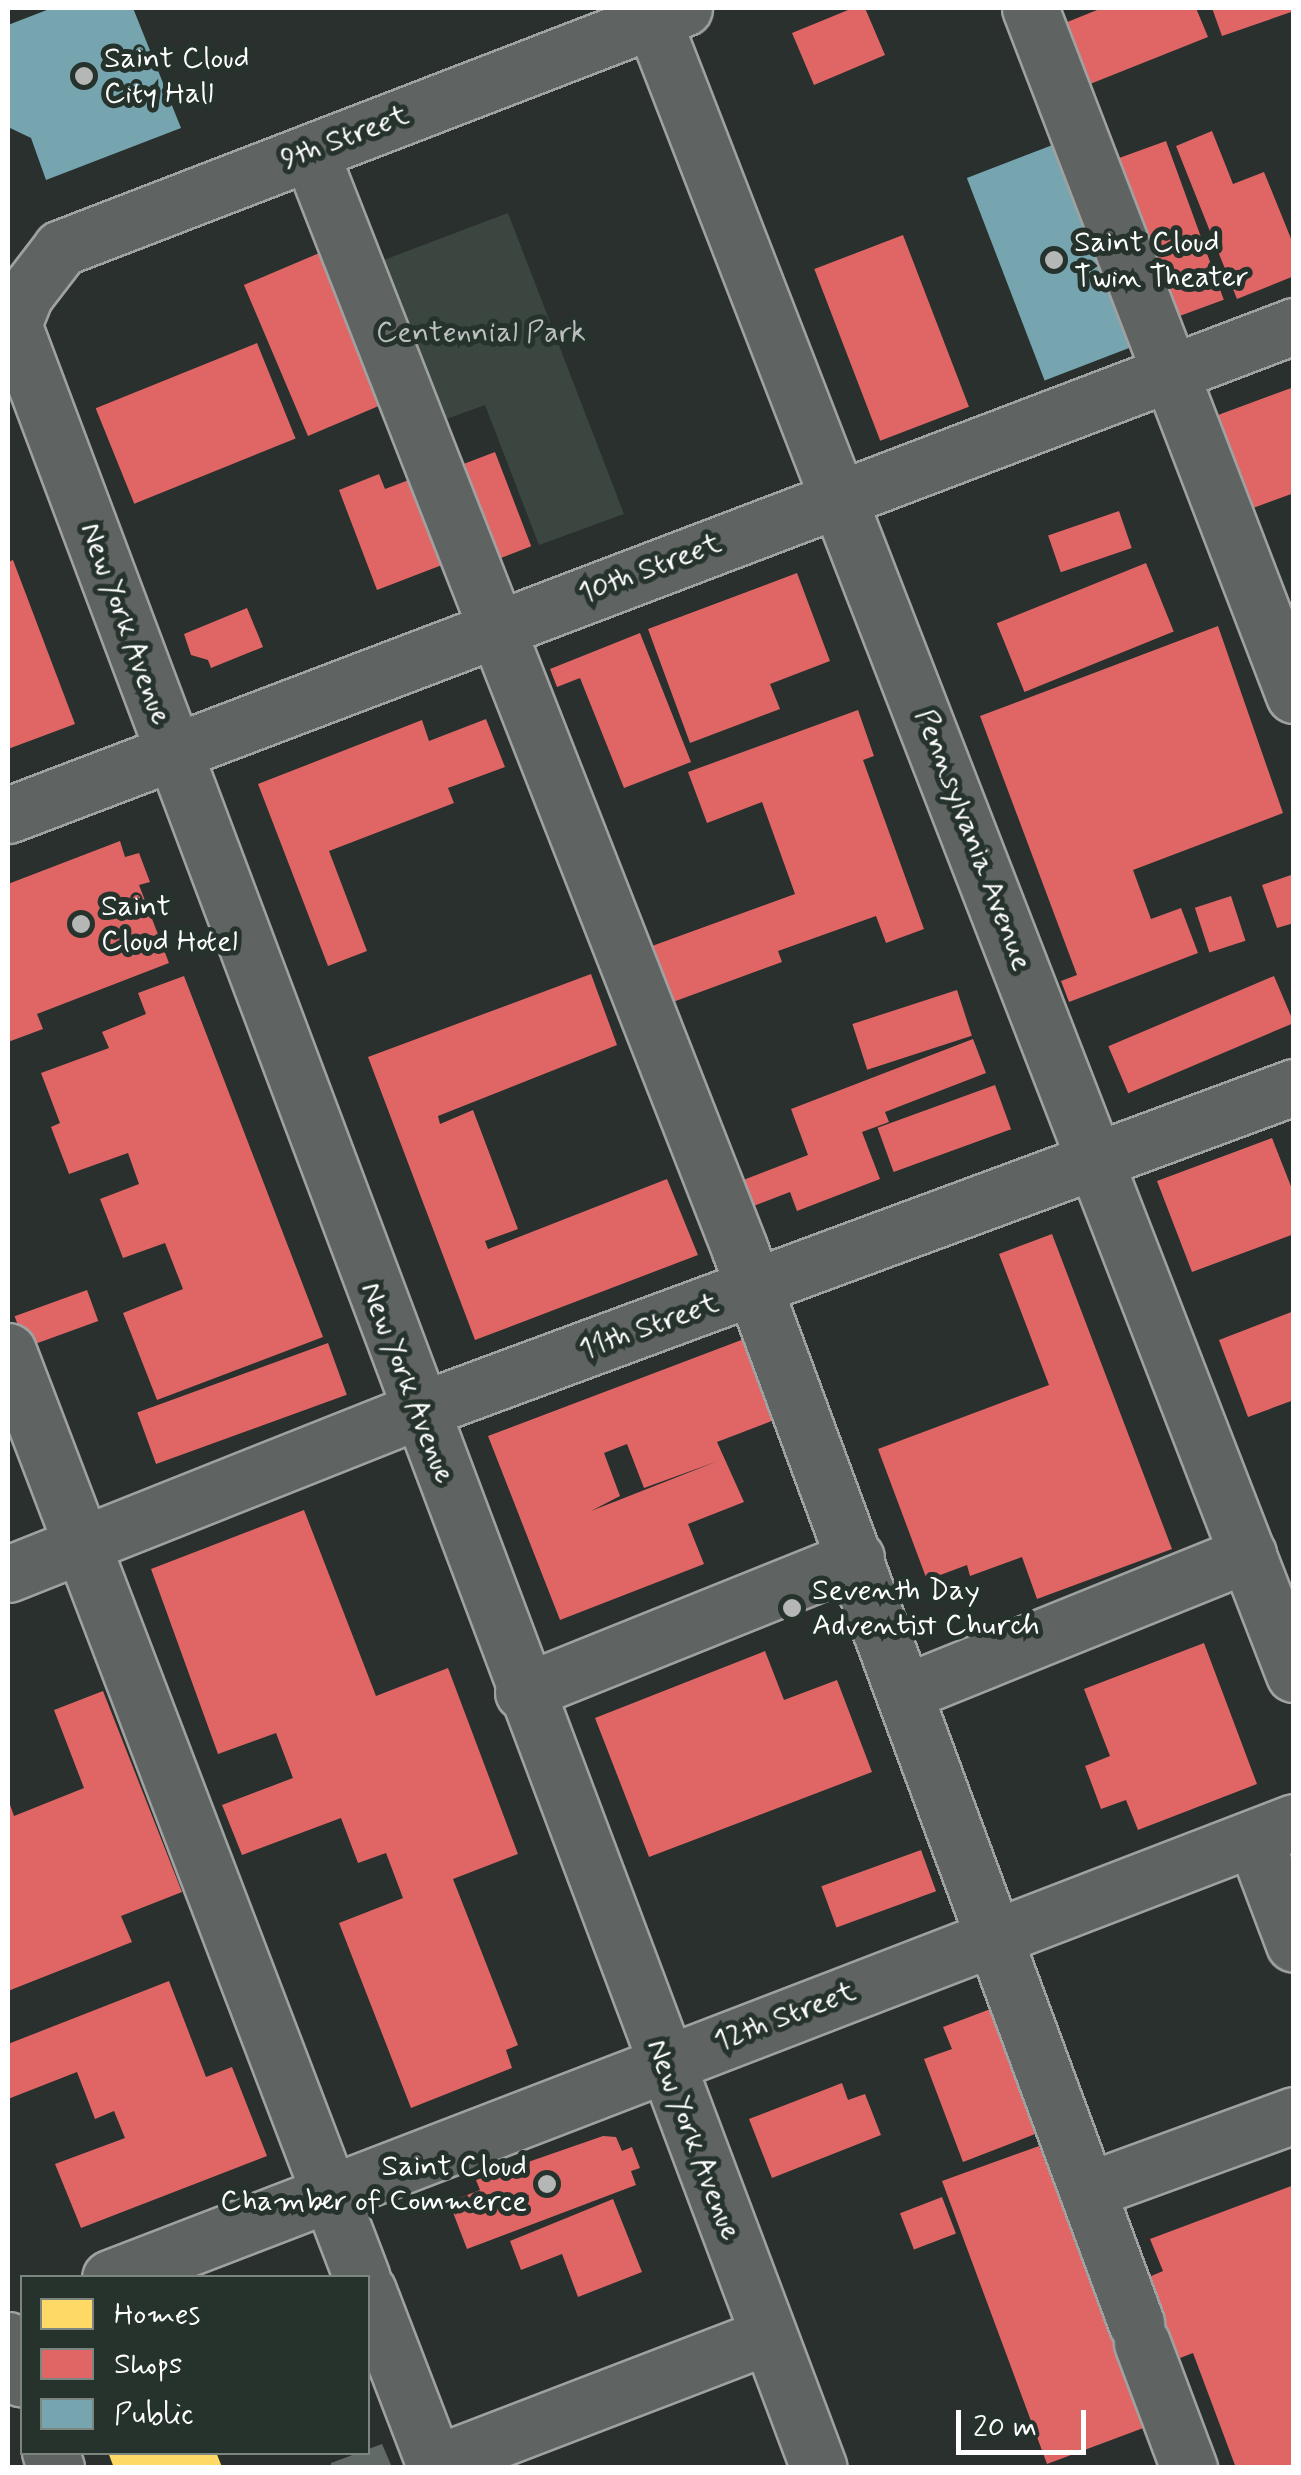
<!DOCTYPE html>
<style>
body{margin:0}
#map{position:relative;width:1301px;height:2475px;overflow:hidden;background:#29302d;font-family:Mynerve,sans-serif}
div>[style]{position:absolute}
[style*='--x']{left:calc(var(--x)*1px);top:calc(var(--y)*1px);width:calc(var(--w)*1px);rotate:calc(var(--a)*1deg)}
.green>*{inset:0;background:#3b4641}
.water>*{inset:0;background:#616a66}
.homes>*{inset:0;background:#ffd966}
.shops>*{inset:0;background:#e06666;transform-origin:0 0}
.public>*{inset:0;background:#76a5af;transform-origin:0 0}
.roads{filter:drop-shadow(2px 0 #9fa2a0) drop-shadow(-2px 0 #9fa2a0) drop-shadow(0 2px #9fa2a0) drop-shadow(0 -2px #9fa2a0)}
.minor>*{height:55px;margin:-27.5px;padding:0 27.5px;transform-origin:27.5px;border-radius:27.5px;background:#5f6362}
.dots>*{width:28px;height:28px;translate:-50% -50%;box-sizing:border-box;border:5px solid #26332d;border-radius:50%}
span{translate:-50% -50%;white-space:nowrap;text-align:center;line-height:1.15;-webkit-text-stroke:10px #26332d;paint-order:stroke}
.poi-label{font-size:30px;color:#fff}
.left{translate:0 -50%;text-align:left}
.right{translate:-100% -50%;text-align:right}
.street-label{font-size:30px;color:#fff}
.park-label{font-size:30px;color:#bbbfbe}
.frame{position:absolute;inset:0;border:10px solid #fff;pointer-events:none}
.legend{position:absolute;left:20px;top:2275px;width:350px;height:180px;box-sizing:border-box;background:#26332d;border:2px solid #7d8581;margin:0;padding:12px 18px;list-style:none;font-size:30px;color:#fff}
.legend li{display:flex;align-items:center;gap:20px;height:50px}
.legend b{width:50px;border:2px solid #7d8581}
.scale{position:absolute;left:956px;top:2410px;width:130px;height:45px;box-sizing:border-box;border:5px solid #fff;border-top:0;padding-left:12px;font-size:30px;line-height:35px;white-space:nowrap;color:#fff;-webkit-text-stroke:8px #26332d;paint-order:stroke}
</style>
<div id="map">
<div class="green">
<div style="clip-path:polygon(508px 213px,624px 514px,539px 545px,485px 405px,441px 421px,381px 261px)"></div>
</div>
<div class="water">
<div style="clip-path:polygon(382px 2444px,392px 2467px,331px 2467px,331px 2463px)"></div>
</div>
<div class="homes">
<div style="clip-path:polygon(108px 2452px,216px 2452px,222px 2467px,114px 2468px)"></div>
</div>
<div class="shops">
<div style="clip-path:polygon(853px 8px,865px 8px,885px 55px,814px 85px,792px 33px)"></div>
<div style="clip-path:polygon(1102px 8px,1196px 8px,1208px 37px,1080px 88px,1055px 27px)"></div>
<div style="clip-path:polygon(1212px 8px,1294px 8px,1294px 11px,1222px 36px)"></div>
<div style="clip-path:polygon(1212px 131px,1233px 184px,1264px 172px,1294px 246px,1294px 276px,1237px 299px,1176px 146px)"></div>
<div style="left:1166px;top:141px;width:169px;height:58px;rotate:70deg"></div>
<div style="left:903px;top:235px;width:184px;height:95px;rotate:69deg"></div>
<div style="left:324px;top:251px;width:164px;height:87px;rotate:67deg"></div>
<div style="left:257px;top:343px;width:103px;height:174px;rotate:68deg"></div>
<div style="clip-path:polygon(1294px 387px,1294px 493px,1245px 511px,1210px 418px)"></div>
<div style="left:495px;top:452px;width:101px;height:40px;rotate:69deg"></div>
<div style="clip-path:polygon(379px 474px,385px 489px,422px 475px,455px 560px,377px 590px,339px 490px)"></div>
<div style="left:1119px;top:511px;width:39px;height:75px;rotate:71deg"></div>
<div style="clip-path:polygon(13px 560px,75px 724px,8px 749px,8px 562px)"></div>
<div style="left:1146px;top:563px;width:74px;height:161px;rotate:68deg"></div>
<div style="clip-path:polygon(797px 573px,830px 661px,770px 684px,780px 709px,690px 743px,648px 629px)"></div>
<div style="clip-path:polygon(247px 608px,263px 647px,211px 668px,208px 660px,191px 655px,184px 634px)"></div>
<div style="clip-path:polygon(1218px 626px,1283px 813px,1133px 870px,1151px 919px,1181px 908px,1198px 953px,1069px 1002px,1061px 981px,1077px 975px,980px 716px)"></div>
<div style="clip-path:polygon(640px 633px,691px 762px,624px 788px,580px 678px,557px 687px,550px 669px)"></div>
<div style="clip-path:polygon(858px 710px,874px 756px,863px 760px,924px 929px,886px 943px,876px 916px,778px 951px,782px 962px,673px 1002px,652px 946px,795px 894px,762px 802px,707px 823px,688px 772px)"></div>
<div style="clip-path:polygon(486px 719px,505px 767px,448px 788px,454px 803px,329px 851px,367px 951px,328px 966px,258px 784px,422px 720px,429px 741px)"></div>
<div style="clip-path:polygon(120px 841px,125px 857px,139px 853px,150px 882px,139px 885px,169px 963px,37px 1014px,43px 1029px,8px 1042px,8px 884px)"></div>
<div style="clip-path:polygon(1294px 874px,1294px 923px,1277px 928px,1262px 885px)"></div>
<div style="left:1231px;top:896px;width:47px;height:38px;rotate:72deg"></div>
<div style="clip-path:polygon(591px 974px,617px 1045px,438px 1116px,440px 1124px,473px 1110px,518px 1229px,485px 1241px,488px 1249px,667px 1179px,698px 1255px,475px 1340px,368px 1057px)"></div>
<div style="clip-path:polygon(184px 976px,323px 1337px,157px 1400px,123px 1313px,183px 1289px,165px 1243px,123px 1258px,100px 1199px,139px 1184px,128px 1153px,69px 1174px,51px 1127px,60px 1123px,41px 1073px,109px 1048px,102px 1032px,146px 1014px,138px 993px)"></div>
<div style="left:1274px;top:976px;width:51px;height:180px;rotate:67deg"></div>
<div style="left:957px;top:990px;width:48px;height:110px;rotate:72deg"></div>
<div style="clip-path:polygon(973px 1039px,986px 1073px,885px 1112px,889px 1122px,862px 1132px,880px 1179px,797px 1211px,790px 1192px,743px 1210px,733px 1184px,808px 1155px,791px 1109px)"></div>
<div style="left:995px;top:1085px;width:47px;height:125px;rotate:70deg"></div>
<div style="clip-path:polygon(1272px 1138px,1294px 1194px,1294px 1234px,1192px 1272px,1157px 1181px)"></div>
<div style="clip-path:polygon(1052px 1234px,1172px 1549px,1037px 1599px,1022px 1557px,970px 1576px,967px 1565px,927px 1580px,878px 1449px,1049px 1385px,999px 1254px)"></div>
<div style="left:87px;top:1290px;width:33px;height:77px;rotate:70deg"></div>
<div style="clip-path:polygon(1294px 1311px,1294px 1400px,1248px 1417px,1219px 1340px)"></div>
<div style="clip-path:polygon(evenodd,752px 1336px,782px 1417px,717px 1442px,744px 1502px,688px 1524px,704px 1564px,560px 1620px,488px 1436px,752px 1336px,627px 1444px,644px 1488px,718px 1461px,591px 1511px,620px 1496px,604px 1453px,627px 1444px)"></div>
<div style="left:328px;top:1343px;width:55px;height:203px;rotate:70deg"></div>
<div style="clip-path:polygon(304px 1510px,376px 1696px,448px 1668px,518px 1854px,453px 1879px,518px 2045px,506px 2050px,512px 2068px,411px 2108px,339px 1923px,403px 1898px,386px 1853px,358px 1863px,341px 1818px,242px 1855px,222px 1805px,293px 1778px,276px 1733px,218px 1754px,151px 1569px)"></div>
<div style="clip-path:polygon(1204px 1643px,1257px 1784px,1138px 1830px,1126px 1800px,1101px 1809px,1085px 1766px,1110px 1756px,1084px 1689px)"></div>
<div style="clip-path:polygon(765px 1651px,784px 1700px,837px 1680px,872px 1772px,649px 1857px,595px 1718px)"></div>
<div style="clip-path:polygon(103px 1691px,182px 1892px,121px 1916px,132px 1942px,8px 1991px,8px 1799px,14px 1816px,84px 1788px,54px 1710px)"></div>
<div style="left:921px;top:1850px;width:44px;height:106px;rotate:70deg"></div>
<div style="clip-path:polygon(169px 1981px,206px 2077px,232px 2067px,267px 2156px,81px 2228px,55px 2164px,125px 2138px,114px 2111px,95px 2119px,77px 2072px,8px 2099px,8px 2044px)"></div>
<div style="clip-path:polygon(1001px 2005px,1048px 2129px,963px 2162px,924px 2059px,952px 2049px,943px 2027px)"></div>
<div style="clip-path:polygon(842px 2083px,848px 2100px,865px 2094px,881px 2135px,772px 2178px,749px 2119px)"></div>
<div style="clip-path:polygon(603px 2136px,616px 2137px,622px 2151px,632px 2147px,640px 2168px,631px 2171px,636px 2185px,467px 2249px,449px 2202px,480px 2190px,476px 2180px)"></div>
<div style="clip-path:polygon(1039px 2146px,1110px 2332px,1162px 2314px,1149px 2277px,1163px 2271px,1150px 2239px,1294px 2185px,1294px 2468px,1236px 2468px,1193px 2353px,1180px 2358px,1169px 2332px,1119px 2352px,1146px 2427px,1047px 2464px,942px 2181px)"></div>
<div style="left:942px;top:2197px;width:39px;height:45px;rotate:69deg"></div>
<div style="clip-path:polygon(613px 2199px,642px 2272px,578px 2297px,562px 2254px,521px 2270px,510px 2241px)"></div>
</div>
<div class="public">
<div style="clip-path:polygon(52px 8px,133px 8px,181px 128px,46px 180px,31px 138px,8px 127px,8px 25px)"></div>
<div style="left:1063px;top:141px;width:217px;height:103px;rotate:69deg"></div>
</div>
<div class="roads">
<div class="minor">
<div style="--x:648;--y:8;--w:1787;--a:68.81"></div>
<div style="--x:684;--y:8;--w:668;--a:158.93"></div>
<div style="--x:61;--y:248;--w:59;--a:127.5"></div>
<div style="--x:25;--y:295;--w:31;--a:112"></div>
<div style="--x:13;--y:324;--w:2290;--a:69.4"></div>
<div style="--x:1030;--y:8;--w:736;--a:68.98"></div>
<div style="--x:310;--y:152;--w:1179;--a:68.61"></div>
<div style="--x:740;--y:1250;--w:1144;--a:69.74"></div>
<div style="--x:8;--y:815;--w:1376;--a:-20.82"></div>
<div style="--x:8;--y:1351;--w:992;--a:69.1"></div>
<div style="--x:8;--y:1574;--w:441;--a:-21.7"></div>
<div style="--x:418;--y:1411;--w:934;--a:-20.3"></div>
<div style="--x:523;--y:1692;--w:359;--a:-21.9"></div>
<div style="--x:906;--y:1692;--w:369;--a:-22"></div>
<div style="--x:1254;--y:1838;--w:113;--a:69.3"></div>
<div style="--x:1089;--y:2190;--w:218;--a:-20.1"></div>
<div style="--x:110;--y:2278;--w:1269;--a:-21.06"></div>
<div style="--x:368;--y:2291;--w:190;--a:69"></div>
<div style="--x:8;--y:2340;--w:41;--a:70.3"></div>
<div style="--x:1142;--y:2343;--w:134;--a:69.4"></div>
<div style="--x:50;--y:2452;--w:17;--a:69"></div>
<div style="--x:434;--y:2464;--w:358;--a:-21"></div>
</div>
</div>
<div class="dots">
<div style="left:84px;top:76px;background:#b4b7b6"></div>
<div style="left:1054px;top:260px;background:#b4b7b6"></div>
<div style="left:81px;top:924px;background:#b4b7b6"></div>
<div style="left:792px;top:1608px;background:#b4b7b6"></div>
<div style="left:547px;top:2184px;background:#b4b7b6"></div>
</div>
<div class="poi-label">
<span class="left" style="left:104px;top:76px">Saint Cloud<br>City Hall</span>
<span class="left" style="left:1074px;top:260px">Saint Cloud<br>Twin Theater</span>
<span class="left" style="left:101px;top:924px">Saint<br>Cloud Hotel</span>
<span class="left" style="left:812px;top:1608px">Seventh Day<br>Adventist Church</span>
<span class="right" style="left:527px;top:2184px">Saint Cloud<br>Chamber of Commerce</span>
</div>
<div class="street-label">
<span style="left:345px;top:138px;rotate:-21deg">9th Street</span>
<span style="left:650px;top:569px;rotate:-21deg">10th Street</span>
<span style="left:125px;top:624px;rotate:70deg">New York Avenue</span>
<span style="left:973px;top:840px;rotate:69deg">Pennsylvania Avenue</span>
<span style="left:649px;top:1327px;rotate:-20deg">11th Street</span>
<span style="left:407px;top:1383px;rotate:69deg">New York Avenue</span>
<span style="left:785px;top:2017px;rotate:-21deg">12th Street</span>
<span style="left:693px;top:2140px;rotate:69deg">New York Avenue</span>
</div>
<div class="park-label">
<span style="left:481px;top:333px">Centennial Park</span>
</div>
<div class="frame"></div>
<ul class="legend">
<li><b style="height:28px;background:#ffd966"></b>Homes</li>
<li><b style="height:28px;background:#e06666"></b>Shops</li>
<li><b style="height:28px;background:#76a5af"></b>Public</li>
</ul>
<div class="scale">20 m</div>
</div>
